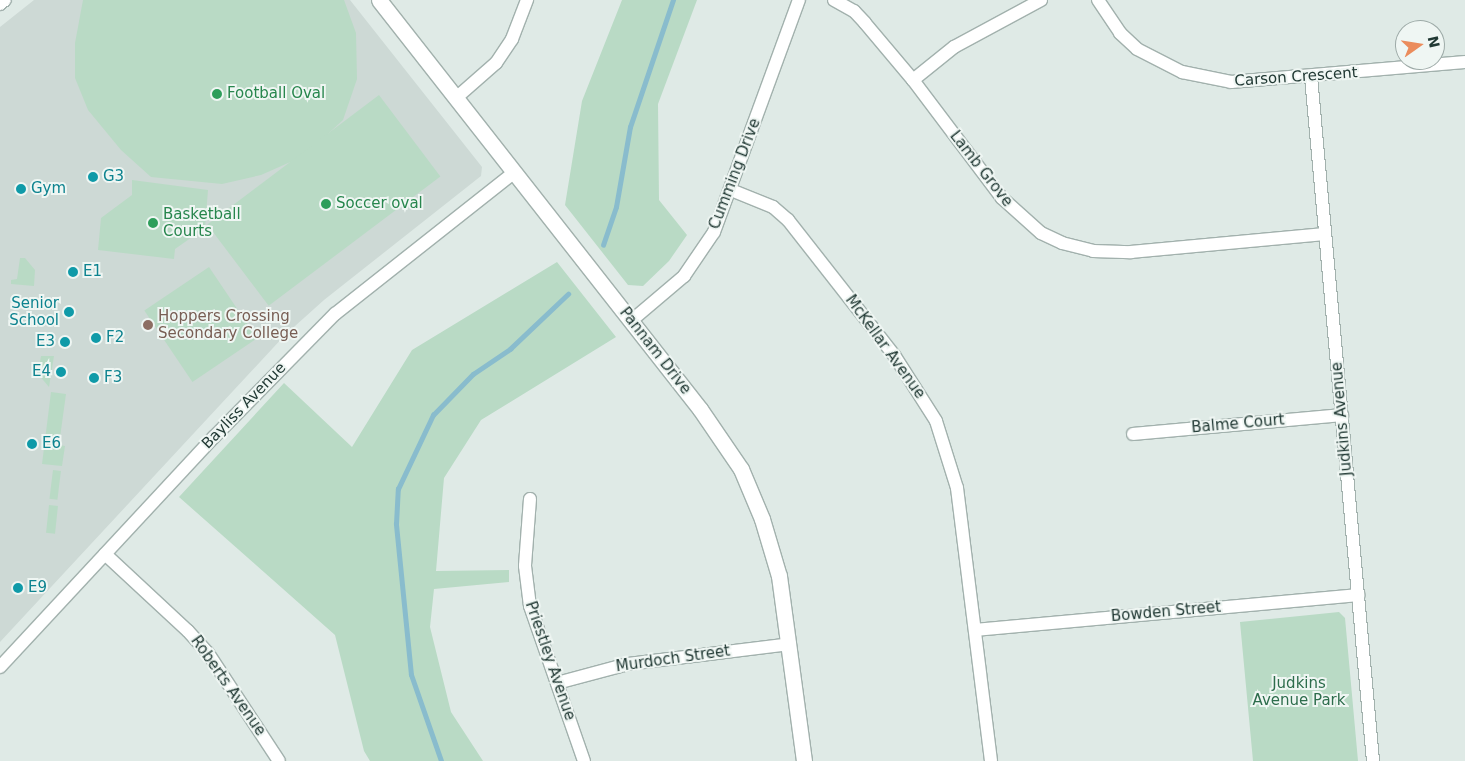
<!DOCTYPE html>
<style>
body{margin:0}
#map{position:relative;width:1465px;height:761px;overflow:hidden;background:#dfeae6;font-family:"DejaVu Sans",sans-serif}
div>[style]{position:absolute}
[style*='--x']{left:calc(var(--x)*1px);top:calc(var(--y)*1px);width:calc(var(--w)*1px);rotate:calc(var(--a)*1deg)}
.built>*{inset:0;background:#cdd9d5}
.green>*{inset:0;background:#b9dac5;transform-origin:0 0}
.stream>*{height:4.5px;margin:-2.25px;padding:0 2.25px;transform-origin:2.25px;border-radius:2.25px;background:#89bccd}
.roads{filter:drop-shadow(1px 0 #a2b1ad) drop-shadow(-1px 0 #a2b1ad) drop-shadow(0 1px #a2b1ad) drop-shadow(0 -1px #a2b1ad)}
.minor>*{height:12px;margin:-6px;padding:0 6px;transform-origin:6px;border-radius:6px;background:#fff}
.tertiary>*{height:15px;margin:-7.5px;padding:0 7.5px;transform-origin:7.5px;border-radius:7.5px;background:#fff}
.dots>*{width:14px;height:14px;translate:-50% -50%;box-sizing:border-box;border:2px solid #eff6f3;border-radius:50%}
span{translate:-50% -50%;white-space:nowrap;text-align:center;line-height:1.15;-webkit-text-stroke:4px #eff6f3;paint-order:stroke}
.street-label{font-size:15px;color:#213934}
.leisure-label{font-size:15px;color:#27864d}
.left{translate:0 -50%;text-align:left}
.culture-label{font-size:15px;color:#0d838f}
.right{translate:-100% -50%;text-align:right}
.education-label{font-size:15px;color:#785e54}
.park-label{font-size:15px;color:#2d6d4c}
.north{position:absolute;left:1395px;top:20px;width:50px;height:50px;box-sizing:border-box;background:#eff6f3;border:1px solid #9daaa7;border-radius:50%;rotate:77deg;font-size:14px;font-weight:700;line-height:20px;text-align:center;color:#213934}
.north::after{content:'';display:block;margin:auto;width:18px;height:22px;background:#eb8c5c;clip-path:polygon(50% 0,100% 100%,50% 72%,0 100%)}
</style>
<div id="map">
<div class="built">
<div style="clip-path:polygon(34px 0,350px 0,482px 167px,481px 176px,324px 300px,285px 335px,0 642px,0 27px)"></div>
</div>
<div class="green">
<div style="clip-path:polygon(83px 0,344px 0,356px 33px,357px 79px,343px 120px,304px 156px,261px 175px,222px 184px,151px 177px,121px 150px,88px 110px,75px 78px,75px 43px)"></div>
<div style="clip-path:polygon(622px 0,697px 0,658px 104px,659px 200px,687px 235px,669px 261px,643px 286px,628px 285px,565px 205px,582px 101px)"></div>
<div style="left:379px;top:95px;width:102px;height:215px;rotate:53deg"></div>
<div style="clip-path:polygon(132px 180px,208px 190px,205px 228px,175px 249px,174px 259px,98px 250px,101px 218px,132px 195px)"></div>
<div style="clip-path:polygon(20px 258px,25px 258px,35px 270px,34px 286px,11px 284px,11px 280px,17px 279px)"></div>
<div style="clip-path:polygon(557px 262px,616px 337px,481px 420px,444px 478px,436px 571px,509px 570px,509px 582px,434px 589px,430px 627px,451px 712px,483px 761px,370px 761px,364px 751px,335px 635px,179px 497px,284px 383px,352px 447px,412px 350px)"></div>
<div style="left:209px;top:267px;width:86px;height:78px;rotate:56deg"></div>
<div style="clip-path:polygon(41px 356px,54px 356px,49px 387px,38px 374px)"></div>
<div style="clip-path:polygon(51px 392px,66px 394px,59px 445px,65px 446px,62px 466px,42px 464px)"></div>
<div style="left:53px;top:470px;width:8px;height:29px;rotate:7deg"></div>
<div style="left:49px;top:505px;width:9px;height:28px;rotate:6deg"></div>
<div style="clip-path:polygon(1339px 612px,1345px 618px,1358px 761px,1253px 761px,1240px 622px)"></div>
</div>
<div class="stream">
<div style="--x:603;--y:245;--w:40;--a:-71.1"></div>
<div style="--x:616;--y:207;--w:81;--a:-80.1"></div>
<div style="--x:630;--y:127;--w:134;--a:-71.3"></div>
<div style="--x:441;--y:761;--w:91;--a:-109.2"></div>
<div style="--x:411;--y:675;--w:152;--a:-95.7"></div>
<div style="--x:396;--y:524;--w:35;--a:-87"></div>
<div style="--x:398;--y:489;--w:82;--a:-64.7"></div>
<div style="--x:433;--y:415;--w:57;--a:-45.7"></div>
<div style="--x:473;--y:374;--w:45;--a:-34"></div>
<div style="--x:510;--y:349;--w:80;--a:-43.5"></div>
</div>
<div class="roads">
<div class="minor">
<div style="--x:834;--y:0;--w:23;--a:29"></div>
<div style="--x:854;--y:11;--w:16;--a:47"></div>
<div style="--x:865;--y:23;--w:75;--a:49.9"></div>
<div style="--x:913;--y:80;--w:148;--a:53"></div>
<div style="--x:1002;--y:198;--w:52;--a:41.9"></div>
<div style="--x:1041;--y:233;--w:23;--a:25"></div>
<div style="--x:1062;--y:243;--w:32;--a:14"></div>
<div style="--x:1093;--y:251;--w:38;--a:2"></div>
<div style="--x:1131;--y:252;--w:194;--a:-5.3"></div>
<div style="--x:1098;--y:0;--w:40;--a:56"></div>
<div style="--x:1120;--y:33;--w:23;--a:43"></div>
<div style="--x:1137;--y:49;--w:51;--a:27.1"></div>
<div style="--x:1182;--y:72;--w:50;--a:11.5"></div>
<div style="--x:1231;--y:82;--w:235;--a:-4.9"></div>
<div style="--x:0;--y:4;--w:6;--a:-39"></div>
<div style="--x:1311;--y:77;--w:687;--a:84.82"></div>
<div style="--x:913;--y:80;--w:53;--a:-38.8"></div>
<div style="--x:954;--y:47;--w:99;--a:-28.4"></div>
<div style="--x:456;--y:98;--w:53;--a:-41.2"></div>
<div style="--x:496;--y:63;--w:29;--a:-56"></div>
<div style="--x:512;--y:39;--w:42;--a:-69"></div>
<div style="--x:731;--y:190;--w:45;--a:22"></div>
<div style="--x:773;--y:207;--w:20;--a:41"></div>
<div style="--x:788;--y:220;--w:172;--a:51.9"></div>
<div style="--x:894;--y:355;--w:78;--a:57.5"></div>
<div style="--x:936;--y:421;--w:70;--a:72.6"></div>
<div style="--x:957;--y:488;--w:275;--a:82.9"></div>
<div style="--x:631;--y:321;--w:70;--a:-40.3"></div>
<div style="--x:684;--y:276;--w:53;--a:-55.7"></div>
<div style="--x:714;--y:232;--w:247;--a:-69.9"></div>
<div style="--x:1133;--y:434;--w:210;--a:-5.2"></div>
<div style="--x:530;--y:499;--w:67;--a:94.3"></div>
<div style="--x:525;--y:566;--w:40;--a:82.9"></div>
<div style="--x:530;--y:606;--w:164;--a:70.8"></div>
<div style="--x:105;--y:554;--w:113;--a:42.9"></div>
<div style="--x:188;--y:631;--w:30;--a:48"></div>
<div style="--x:208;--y:653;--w:129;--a:56.7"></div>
<div style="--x:975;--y:630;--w:385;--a:-5.2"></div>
<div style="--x:0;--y:667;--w:314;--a:-47.1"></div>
<div style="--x:214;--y:437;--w:173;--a:-45.5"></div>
<div style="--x:335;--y:314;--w:229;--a:-38.3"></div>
<div style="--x:557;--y:683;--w:73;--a:-15"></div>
<div style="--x:628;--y:664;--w:163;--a:-7"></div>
</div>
<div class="tertiary">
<div style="--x:379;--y:0;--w:520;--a:51.87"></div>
<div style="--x:700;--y:409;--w:73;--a:55.7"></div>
<div style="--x:741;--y:469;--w:54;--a:67.2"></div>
<div style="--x:762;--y:519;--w:59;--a:73.4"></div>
<div style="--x:779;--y:576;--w:187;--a:82.3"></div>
</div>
</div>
<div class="dots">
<div style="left:217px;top:94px;background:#2e9e5b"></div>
<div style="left:93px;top:177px;background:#0f9aa8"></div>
<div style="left:21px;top:189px;background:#0f9aa8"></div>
<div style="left:326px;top:204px;background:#2e9e5b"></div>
<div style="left:153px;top:223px;background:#2e9e5b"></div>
<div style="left:73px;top:272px;background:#0f9aa8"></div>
<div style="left:69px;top:312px;background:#0f9aa8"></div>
<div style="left:148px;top:325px;background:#8d6e63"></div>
<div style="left:96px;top:338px;background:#0f9aa8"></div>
<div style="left:65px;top:342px;background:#0f9aa8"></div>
<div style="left:61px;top:372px;background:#0f9aa8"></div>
<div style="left:94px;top:378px;background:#0f9aa8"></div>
<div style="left:32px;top:444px;background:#0f9aa8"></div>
<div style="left:18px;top:588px;background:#0f9aa8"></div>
</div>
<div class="street-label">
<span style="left:1296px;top:77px;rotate:-4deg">Carson Crescent</span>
<span style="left:981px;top:169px;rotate:52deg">Lamb Grove</span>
<span style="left:735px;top:174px;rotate:-69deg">Cumming Drive</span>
<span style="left:885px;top:347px;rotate:54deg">McKellar Avenue</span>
<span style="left:655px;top:351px;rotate:52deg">Pannam Drive</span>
<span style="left:244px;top:406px;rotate:-46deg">Bayliss Avenue</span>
<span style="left:1342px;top:419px;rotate:-95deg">Judkins Avenue</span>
<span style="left:1238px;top:424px;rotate:-5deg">Balme Court</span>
<span style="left:1166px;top:612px;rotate:-5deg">Bowden Street</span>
<span style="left:673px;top:659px;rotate:-8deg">Murdoch Street</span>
<span style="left:550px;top:661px;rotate:71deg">Priestley Avenue</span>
<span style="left:228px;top:686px;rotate:55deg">Roberts Avenue</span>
</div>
<div class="leisure-label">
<span class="left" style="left:227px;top:94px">Football Oval</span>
<span class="left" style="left:336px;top:204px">Soccer oval</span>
<span class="left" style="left:163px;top:223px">Basketball<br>Courts</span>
</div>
<div class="culture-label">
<span class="left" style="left:103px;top:177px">G3</span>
<span class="left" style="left:31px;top:189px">Gym</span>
<span class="left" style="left:83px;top:272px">E1</span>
<span class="right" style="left:59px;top:312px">Senior<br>School</span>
<span class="left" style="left:106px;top:338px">F2</span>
<span class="right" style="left:55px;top:342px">E3</span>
<span class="right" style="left:51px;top:372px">E4</span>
<span class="left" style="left:104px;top:378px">F3</span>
<span class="left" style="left:42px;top:444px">E6</span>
<span class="left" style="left:28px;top:588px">E9</span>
</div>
<div class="education-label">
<span class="left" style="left:158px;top:325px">Hoppers Crossing<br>Secondary College</span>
</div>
<div class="park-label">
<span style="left:1299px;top:692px">Judkins<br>Avenue Park</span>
</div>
<div class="north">N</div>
</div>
